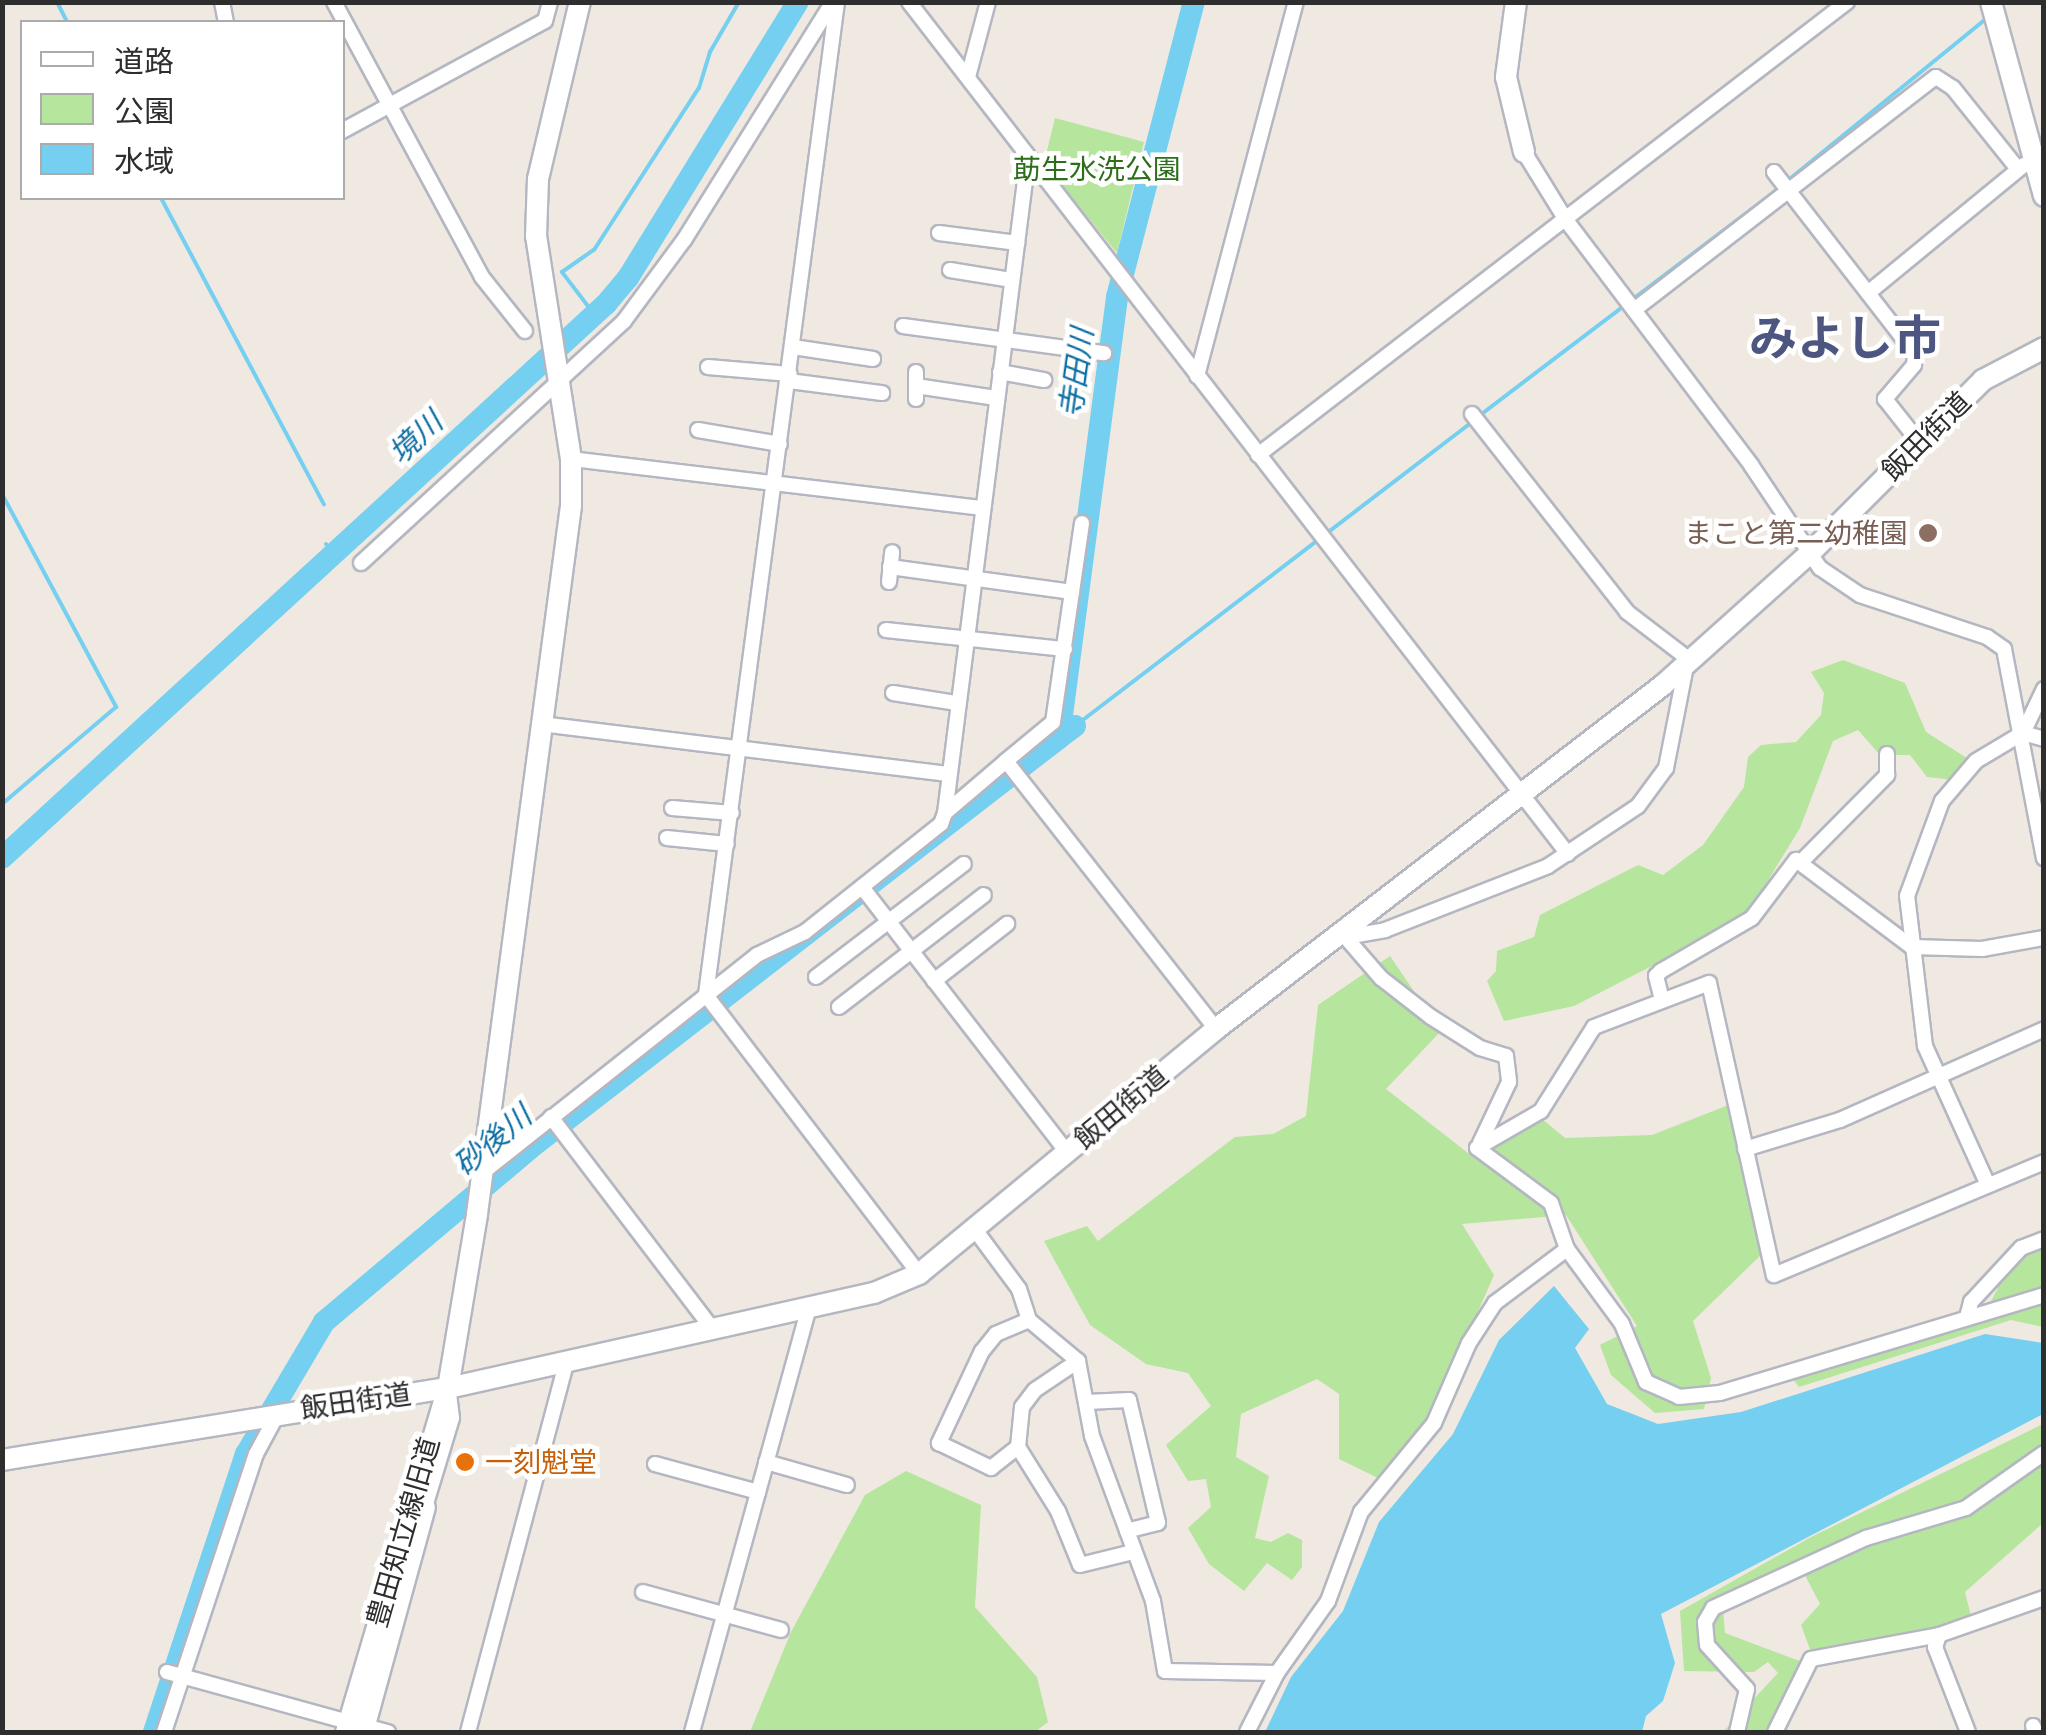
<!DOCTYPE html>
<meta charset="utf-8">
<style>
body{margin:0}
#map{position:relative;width:2046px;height:1735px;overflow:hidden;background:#efe9e1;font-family:Montserrat,"Noto Sans JP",sans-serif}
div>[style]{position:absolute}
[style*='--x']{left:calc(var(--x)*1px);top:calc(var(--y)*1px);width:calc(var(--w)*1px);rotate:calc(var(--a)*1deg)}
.green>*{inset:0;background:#b6e59e}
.water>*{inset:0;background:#75cff0}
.stream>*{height:4px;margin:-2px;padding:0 2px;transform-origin:2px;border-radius:2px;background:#75cff0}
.river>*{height:22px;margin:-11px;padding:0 11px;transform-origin:11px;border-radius:11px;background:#75cff0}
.roads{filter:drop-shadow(2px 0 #b4b7c1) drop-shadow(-2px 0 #b4b7c1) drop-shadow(0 2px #b4b7c1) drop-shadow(0 -2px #b4b7c1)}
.street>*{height:14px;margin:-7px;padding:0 7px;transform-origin:7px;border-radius:7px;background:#fff}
.secondary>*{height:20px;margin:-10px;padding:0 10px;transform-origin:10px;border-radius:10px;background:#fff}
.dots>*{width:28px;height:28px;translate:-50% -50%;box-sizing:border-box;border:5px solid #fff;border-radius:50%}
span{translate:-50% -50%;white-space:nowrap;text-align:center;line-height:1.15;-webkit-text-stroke:9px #fff;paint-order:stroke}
.park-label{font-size:28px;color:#2c6e1b}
.street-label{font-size:28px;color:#2e2e2e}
.education-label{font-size:28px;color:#785e54}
.right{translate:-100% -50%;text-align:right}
.food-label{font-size:28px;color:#c56008}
.left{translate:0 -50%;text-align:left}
.water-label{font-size:30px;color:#0d6fa3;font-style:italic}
.town-label{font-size:48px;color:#4d5680;font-weight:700}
.frame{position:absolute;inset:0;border:5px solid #2e2e2e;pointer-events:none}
.legend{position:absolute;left:20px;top:20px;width:325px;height:180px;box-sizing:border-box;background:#fff;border:2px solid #ababab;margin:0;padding:12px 18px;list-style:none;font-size:30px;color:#2e2e2e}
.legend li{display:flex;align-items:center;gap:20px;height:50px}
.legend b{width:50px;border:2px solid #ababab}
</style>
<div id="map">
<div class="green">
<div style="clip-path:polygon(1055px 118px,1144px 142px,1117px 253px,1044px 163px)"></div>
<div style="clip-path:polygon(1843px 660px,1905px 683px,1926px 732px,1970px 760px,1954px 780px,1927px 777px,1910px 755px,1880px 755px,1858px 730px,1833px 741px,1800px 828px,1745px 918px,1574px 1006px,1504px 1021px,1487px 981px,1496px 971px,1497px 951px,1534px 937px,1540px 915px,1638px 865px,1663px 875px,1703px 845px,1744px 787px,1748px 757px,1761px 745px,1796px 742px,1821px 715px,1824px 693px,1811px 672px)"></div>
<div style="clip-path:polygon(1390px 956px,1441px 1031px,1386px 1089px,1473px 1157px,1541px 1118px,1565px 1138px,1652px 1135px,1731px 1104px,1764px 1252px,1693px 1321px,1711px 1378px,1704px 1409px,1655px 1413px,1611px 1375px,1600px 1345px,1637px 1326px,1566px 1215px,1462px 1224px,1494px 1275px,1431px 1418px,1378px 1478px,1339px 1459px,1339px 1394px,1317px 1379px,1241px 1414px,1236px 1457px,1269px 1476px,1255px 1538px,1271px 1542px,1288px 1533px,1302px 1540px,1302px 1567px,1292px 1580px,1267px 1563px,1244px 1591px,1209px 1564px,1188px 1528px,1211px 1507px,1206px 1479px,1188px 1481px,1166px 1445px,1211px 1406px,1188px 1373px,1146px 1364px,1090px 1325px,1044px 1241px,1087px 1226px,1098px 1241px,1235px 1137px,1273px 1134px,1306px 1116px,1318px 1005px)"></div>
<div style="clip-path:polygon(2043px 1248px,2043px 1327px,2011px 1320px,1799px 1387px,1791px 1377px,1983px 1316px,1998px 1288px,2000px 1262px)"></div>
<div style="clip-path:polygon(2043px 1424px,2043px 1523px,1965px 1592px,1972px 1620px,1811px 1652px,1801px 1625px,1820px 1604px,1799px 1564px,1723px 1609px,1725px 1633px,1805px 1663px,1772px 1732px,1723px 1732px,1778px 1673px,1768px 1662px,1754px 1672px,1684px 1671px,1680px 1611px,1811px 1537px)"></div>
<div style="clip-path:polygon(906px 1471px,981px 1505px,975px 1607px,1037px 1677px,1048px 1722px,1035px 1732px,750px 1732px,791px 1632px,865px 1495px)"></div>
</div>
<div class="water">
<div style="clip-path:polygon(1554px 1286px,1589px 1329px,1575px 1348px,1607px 1404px,1658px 1424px,1741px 1412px,1985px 1334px,2043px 1343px,2043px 1414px,1661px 1614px,1675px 1663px,1663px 1701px,1646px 1716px,1642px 1732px,1265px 1732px,1291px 1677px,1343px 1611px,1379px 1522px,1453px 1434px,1499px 1340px)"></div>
</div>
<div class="stream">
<div style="--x:57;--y:2;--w:22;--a:63"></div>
<div style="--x:161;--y:198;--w:347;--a:62"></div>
<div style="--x:594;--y:314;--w:53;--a:-127.3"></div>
<div style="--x:562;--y:272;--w:39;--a:-35"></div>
<div style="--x:594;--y:250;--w:193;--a:-57.1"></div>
<div style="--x:699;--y:88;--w:38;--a:-73"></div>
<div style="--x:710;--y:52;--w:58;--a:-59.9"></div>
<div style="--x:1479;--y:416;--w:365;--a:-37.2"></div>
<div style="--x:1770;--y:195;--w:280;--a:-39.2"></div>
<div style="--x:2;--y:494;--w:242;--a:61.8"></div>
<div style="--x:116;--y:707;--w:150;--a:139.6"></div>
<div style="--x:326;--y:544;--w:12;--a:48"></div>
<div style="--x:1075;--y:726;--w:500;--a:-37.44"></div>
</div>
<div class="river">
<div style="--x:1075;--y:726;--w:20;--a:143"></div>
<div style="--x:1059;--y:738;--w:445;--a:-82.5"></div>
<div style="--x:1117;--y:297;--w:305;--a:-75.4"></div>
<div style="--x:2;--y:858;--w:820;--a:-42.53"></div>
<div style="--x:606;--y:304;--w:34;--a:-50"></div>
<div style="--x:628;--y:278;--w:324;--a:-58.4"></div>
<div style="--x:154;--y:1732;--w:293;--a:-71.7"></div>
<div style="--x:246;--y:1454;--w:153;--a:-59.4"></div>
<div style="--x:324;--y:1322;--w:280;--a:-40.1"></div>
<div style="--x:538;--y:1142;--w:659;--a:-37.79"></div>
</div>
<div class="roads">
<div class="street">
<div style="--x:222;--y:2;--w:20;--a:79"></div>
<div style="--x:334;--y:2;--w:312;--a:61.7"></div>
<div style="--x:482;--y:277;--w:69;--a:51.5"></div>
<div style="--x:837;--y:2;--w:1002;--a:97.52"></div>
<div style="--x:706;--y:995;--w:351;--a:52.6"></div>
<div style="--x:909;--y:2;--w:1077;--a:52.28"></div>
<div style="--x:968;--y:77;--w:78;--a:-75.1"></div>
<div style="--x:342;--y:131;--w:231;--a:-28.5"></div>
<div style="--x:545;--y:21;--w:20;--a:-75"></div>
<div style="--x:1524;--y:152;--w:80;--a:58.3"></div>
<div style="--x:1566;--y:220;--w:307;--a:52.9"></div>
<div style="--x:1751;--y:465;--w:124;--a:56.2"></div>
<div style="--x:1820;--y:568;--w:48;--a:34"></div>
<div style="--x:1860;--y:595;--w:134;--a:18.3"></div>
<div style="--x:1987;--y:637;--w:21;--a:35"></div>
<div style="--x:2004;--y:649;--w:213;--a:79.2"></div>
<div style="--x:1028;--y:157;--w:661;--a:97.21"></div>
<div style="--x:945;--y:813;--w:80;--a:-40.4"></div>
<div style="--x:1006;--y:761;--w:340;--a:51.9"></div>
<div style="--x:1774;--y:172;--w:230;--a:52.2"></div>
<div style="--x:1915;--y:354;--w:11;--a:95"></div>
<div style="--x:1914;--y:365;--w:45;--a:130.5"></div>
<div style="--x:1885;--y:399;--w:55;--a:51.7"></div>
<div style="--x:939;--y:233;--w:79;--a:7.3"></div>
<div style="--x:950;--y:270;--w:63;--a:9.2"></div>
<div style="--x:1868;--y:293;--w:202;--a:-39.4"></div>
<div style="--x:1634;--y:310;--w:381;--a:-37.7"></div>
<div style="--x:1936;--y:77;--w:20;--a:33"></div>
<div style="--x:1953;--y:88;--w:104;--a:51.3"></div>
<div style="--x:903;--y:326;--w:203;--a:7.7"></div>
<div style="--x:793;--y:347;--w:81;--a:8.5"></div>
<div style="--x:708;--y:367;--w:82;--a:4.9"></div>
<div style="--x:1000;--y:372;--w:45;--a:10.3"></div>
<div style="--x:1197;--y:376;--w:387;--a:-75.2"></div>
<div style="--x:789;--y:381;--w:94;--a:7.4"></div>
<div style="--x:916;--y:386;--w:81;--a:8.5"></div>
<div style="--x:916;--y:399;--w:27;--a:-90"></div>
<div style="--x:1472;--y:414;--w:251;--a:51.9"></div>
<div style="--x:1627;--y:612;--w:81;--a:37.4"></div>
<div style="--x:698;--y:430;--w:83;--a:9.7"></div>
<div style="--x:1258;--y:455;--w:743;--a:-37.56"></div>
<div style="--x:571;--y:459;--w:412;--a:6.8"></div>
<div style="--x:361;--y:563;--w:357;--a:-42.6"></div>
<div style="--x:624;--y:321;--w:101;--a:-53.5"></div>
<div style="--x:684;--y:240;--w:281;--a:-58"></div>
<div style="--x:890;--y:567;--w:184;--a:7.8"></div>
<div style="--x:889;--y:582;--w:30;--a:-84"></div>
<div style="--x:886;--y:630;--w:180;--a:6.1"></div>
<div style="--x:893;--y:693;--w:65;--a:8.9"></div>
<div style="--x:541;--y:724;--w:410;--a:7"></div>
<div style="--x:2023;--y:733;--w:22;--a:16"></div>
<div style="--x:1006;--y:761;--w:61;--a:-39.7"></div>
<div style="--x:1053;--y:722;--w:201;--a:-81.7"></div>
<div style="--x:672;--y:808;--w:60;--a:4.8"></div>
<div style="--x:667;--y:838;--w:60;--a:5.7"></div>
<div style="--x:1803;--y:860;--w:120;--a:-45.3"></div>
<div style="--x:1887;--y:775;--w:21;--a:-90"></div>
<div style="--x:862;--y:887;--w:335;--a:52.3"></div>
<div style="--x:1342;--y:933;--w:60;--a:49.1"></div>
<div style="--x:1381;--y:978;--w:63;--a:38"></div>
<div style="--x:1431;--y:1017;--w:58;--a:32.3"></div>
<div style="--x:1480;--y:1048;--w:27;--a:17"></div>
<div style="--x:1506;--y:1056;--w:26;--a:83"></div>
<div style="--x:1509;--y:1082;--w:68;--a:115.4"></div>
<div style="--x:1346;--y:937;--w:40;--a:-10"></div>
<div style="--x:1385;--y:930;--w:175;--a:-21.4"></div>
<div style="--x:1548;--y:866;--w:108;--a:-33.7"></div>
<div style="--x:1638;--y:806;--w:47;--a:-53.6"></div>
<div style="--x:1666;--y:768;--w:104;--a:-78.9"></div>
<div style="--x:816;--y:977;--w:186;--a:-37.4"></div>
<div style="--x:934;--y:981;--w:93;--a:-38"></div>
<div style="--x:1662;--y:1000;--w:25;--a:-104"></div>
<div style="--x:1656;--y:976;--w:7;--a:-45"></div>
<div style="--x:1661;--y:971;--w:105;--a:-30.2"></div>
<div style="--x:1752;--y:918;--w:73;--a:-52.8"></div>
<div style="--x:1796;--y:860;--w:145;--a:36.9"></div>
<div style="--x:1912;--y:947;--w:70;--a:1.6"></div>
<div style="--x:1982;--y:949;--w:63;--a:-10.1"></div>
<div style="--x:839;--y:1007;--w:183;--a:-37.7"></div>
<div style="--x:551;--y:1117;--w:263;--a:52.7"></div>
<div style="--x:1477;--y:1148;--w:74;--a:-30"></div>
<div style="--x:1541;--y:1111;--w:99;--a:-57.8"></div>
<div style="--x:1594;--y:1027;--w:123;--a:-20.9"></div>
<div style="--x:1709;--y:983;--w:299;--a:77.5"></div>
<div style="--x:1774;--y:1275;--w:293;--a:-22.7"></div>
<div style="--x:1477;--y:1148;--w:92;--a:36.6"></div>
<div style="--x:1551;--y:1203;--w:49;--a:70.8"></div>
<div style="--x:1567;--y:1249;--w:93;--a:53.7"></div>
<div style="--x:1622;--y:1324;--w:63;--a:67.5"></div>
<div style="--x:1646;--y:1382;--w:36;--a:24"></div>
<div style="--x:1679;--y:1397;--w:41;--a:-5.6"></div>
<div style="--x:1720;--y:1393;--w:338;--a:-16.8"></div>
<div style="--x:1745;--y:1149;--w:99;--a:-17"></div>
<div style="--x:1840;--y:1120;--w:223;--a:-24"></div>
<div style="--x:482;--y:1173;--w:351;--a:-38.4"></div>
<div style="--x:757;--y:955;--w:53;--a:-25.6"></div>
<div style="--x:805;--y:932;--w:174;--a:-38.5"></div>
<div style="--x:941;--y:824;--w:12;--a:-70"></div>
<div style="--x:1988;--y:1185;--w:153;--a:-114.4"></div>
<div style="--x:1925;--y:1046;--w:151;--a:-96.8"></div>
<div style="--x:1907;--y:896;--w:101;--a:-69.8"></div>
<div style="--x:1942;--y:801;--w:52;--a:-49.6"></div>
<div style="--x:1976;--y:761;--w:55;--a:-30.8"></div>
<div style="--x:2023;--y:733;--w:49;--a:-64.5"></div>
<div style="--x:976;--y:1231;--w:72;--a:53.4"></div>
<div style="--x:1019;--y:1289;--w:33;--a:72"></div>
<div style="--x:1029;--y:1320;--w:64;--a:39.9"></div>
<div style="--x:1078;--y:1361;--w:76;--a:79.4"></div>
<div style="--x:1092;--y:1436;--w:176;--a:69.7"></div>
<div style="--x:1153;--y:1601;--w:71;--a:80.3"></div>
<div style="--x:1165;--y:1671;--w:112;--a:1"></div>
<div style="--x:1967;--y:1317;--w:16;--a:-75"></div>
<div style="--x:1971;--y:1302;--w:74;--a:-47.2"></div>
<div style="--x:2021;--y:1248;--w:25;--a:-21"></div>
<div style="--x:1029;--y:1320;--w:36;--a:157"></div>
<div style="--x:996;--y:1334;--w:22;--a:129"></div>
<div style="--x:982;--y:1351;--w:102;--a:115.1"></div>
<div style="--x:939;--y:1443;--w:58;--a:25.7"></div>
<div style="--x:991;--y:1468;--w:34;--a:-38"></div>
<div style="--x:1018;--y:1447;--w:40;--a:-84.3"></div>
<div style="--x:1022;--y:1407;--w:21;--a:-53"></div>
<div style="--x:1035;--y:1390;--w:52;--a:-34"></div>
<div style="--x:1087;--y:1402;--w:42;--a:-2.7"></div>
<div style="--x:1129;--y:1400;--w:126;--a:76.7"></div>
<div style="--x:1158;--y:1523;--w:32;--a:166"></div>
<div style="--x:1018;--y:1447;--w:75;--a:58"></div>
<div style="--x:1058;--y:1511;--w:58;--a:67.8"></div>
<div style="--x:1080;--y:1565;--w:55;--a:-13.8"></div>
<div style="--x:766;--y:1462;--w:84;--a:15.9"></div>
<div style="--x:655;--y:1464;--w:107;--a:15.2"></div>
<div style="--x:425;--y:1507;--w:93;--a:-73.1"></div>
<div style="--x:452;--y:1418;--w:24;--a:-97"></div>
<div style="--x:643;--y:1592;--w:143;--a:15.4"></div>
<div style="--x:1939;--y:1635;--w:13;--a:108"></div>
<div style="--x:1935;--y:1647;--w:91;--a:68.8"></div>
<div style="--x:167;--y:1672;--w:189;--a:15.4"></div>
<div style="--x:365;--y:1726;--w:24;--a:15"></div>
<div style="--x:2033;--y:1726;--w:7;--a:63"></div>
<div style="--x:164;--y:1732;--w:293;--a:-71.7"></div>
<div style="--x:256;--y:1454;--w:47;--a:-61.8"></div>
<div style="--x:468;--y:1732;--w:385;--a:-75.1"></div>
<div style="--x:692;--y:1732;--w:441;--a:-74.6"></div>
<div style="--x:1247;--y:1732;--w:66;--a:-63"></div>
<div style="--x:1277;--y:1673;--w:88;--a:-54.7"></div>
<div style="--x:1328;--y:1601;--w:95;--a:-69.7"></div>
<div style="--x:1361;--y:1512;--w:115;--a:-50.6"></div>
<div style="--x:1434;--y:1423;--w:87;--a:-66.4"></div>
<div style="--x:1469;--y:1343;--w:48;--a:-57"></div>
<div style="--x:1495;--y:1303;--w:90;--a:-36.9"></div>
<div style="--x:1737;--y:1732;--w:44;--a:-76.9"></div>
<div style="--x:1747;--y:1689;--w:59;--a:-132.3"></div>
<div style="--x:1707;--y:1645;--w:23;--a:-95"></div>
<div style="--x:1705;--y:1622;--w:16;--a:-60"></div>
<div style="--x:1713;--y:1608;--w:168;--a:-24.6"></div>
<div style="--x:1866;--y:1538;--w:104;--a:-16.7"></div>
<div style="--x:1966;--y:1508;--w:95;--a:-35.2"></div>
<div style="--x:1775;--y:1732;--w:81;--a:-63.7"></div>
<div style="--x:1811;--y:1659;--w:130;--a:-10.6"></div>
<div style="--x:1939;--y:1635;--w:111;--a:-19.4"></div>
</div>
<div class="secondary">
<div style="--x:1516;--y:2;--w:76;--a:97.6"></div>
<div style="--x:1506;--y:77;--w:77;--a:76.5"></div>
<div style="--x:1991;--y:2;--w:201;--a:74.7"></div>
<div style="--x:2;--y:1460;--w:452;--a:-9.2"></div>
<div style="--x:448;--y:1388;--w:436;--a:-12.6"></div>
<div style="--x:874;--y:1293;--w:49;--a:-22.9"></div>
<div style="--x:919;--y:1274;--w:385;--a:-39.5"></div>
<div style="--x:1216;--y:1029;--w:564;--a:-37.58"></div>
<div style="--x:1663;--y:685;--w:196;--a:-41.9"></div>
<div style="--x:1809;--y:554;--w:246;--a:-45"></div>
<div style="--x:1983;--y:380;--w:69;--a:-27.7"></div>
<div style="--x:346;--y:1732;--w:359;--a:-73.5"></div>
<div style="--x:448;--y:1388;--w:176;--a:-80.5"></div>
<div style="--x:477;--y:1214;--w:714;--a:-82.44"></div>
<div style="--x:571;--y:506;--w:47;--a:-90"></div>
<div style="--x:571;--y:459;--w:226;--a:-98.9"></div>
<div style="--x:536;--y:236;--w:57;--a:-88"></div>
<div style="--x:538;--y:179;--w:182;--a:-76.7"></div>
<div style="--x:363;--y:1732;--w:233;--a:-74.6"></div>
</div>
</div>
<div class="dots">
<div style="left:1928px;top:533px;background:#8d6e63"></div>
<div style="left:465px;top:1462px;background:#e8710a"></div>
</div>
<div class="park-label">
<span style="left:1097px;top:169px">莇生水洗公園</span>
</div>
<div class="street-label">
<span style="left:1926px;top:436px;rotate:-45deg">飯田街道</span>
<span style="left:1121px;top:1107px;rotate:-40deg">飯田街道</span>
<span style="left:356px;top:1401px;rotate:-8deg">飯田街道</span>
<span style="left:403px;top:1532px;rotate:-74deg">豊田知立線旧道</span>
</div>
<div class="education-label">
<span class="right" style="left:1908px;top:533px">まこと第二幼稚園</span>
</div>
<div class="food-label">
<span class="left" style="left:485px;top:1462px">一刻魁堂</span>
</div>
<div class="water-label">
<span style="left:1077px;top:373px;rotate:-82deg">寺田川</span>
<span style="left:416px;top:438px;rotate:-43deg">境川</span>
<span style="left:493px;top:1141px;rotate:-40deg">砂後川</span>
</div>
<div class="town-label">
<span style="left:1845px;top:339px">みよし市</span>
</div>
<div class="frame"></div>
<ul class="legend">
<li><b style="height:12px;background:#fff"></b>道路</li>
<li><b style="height:28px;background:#b6e59e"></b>公園</li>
<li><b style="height:28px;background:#75cff0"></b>水域</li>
</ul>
</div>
